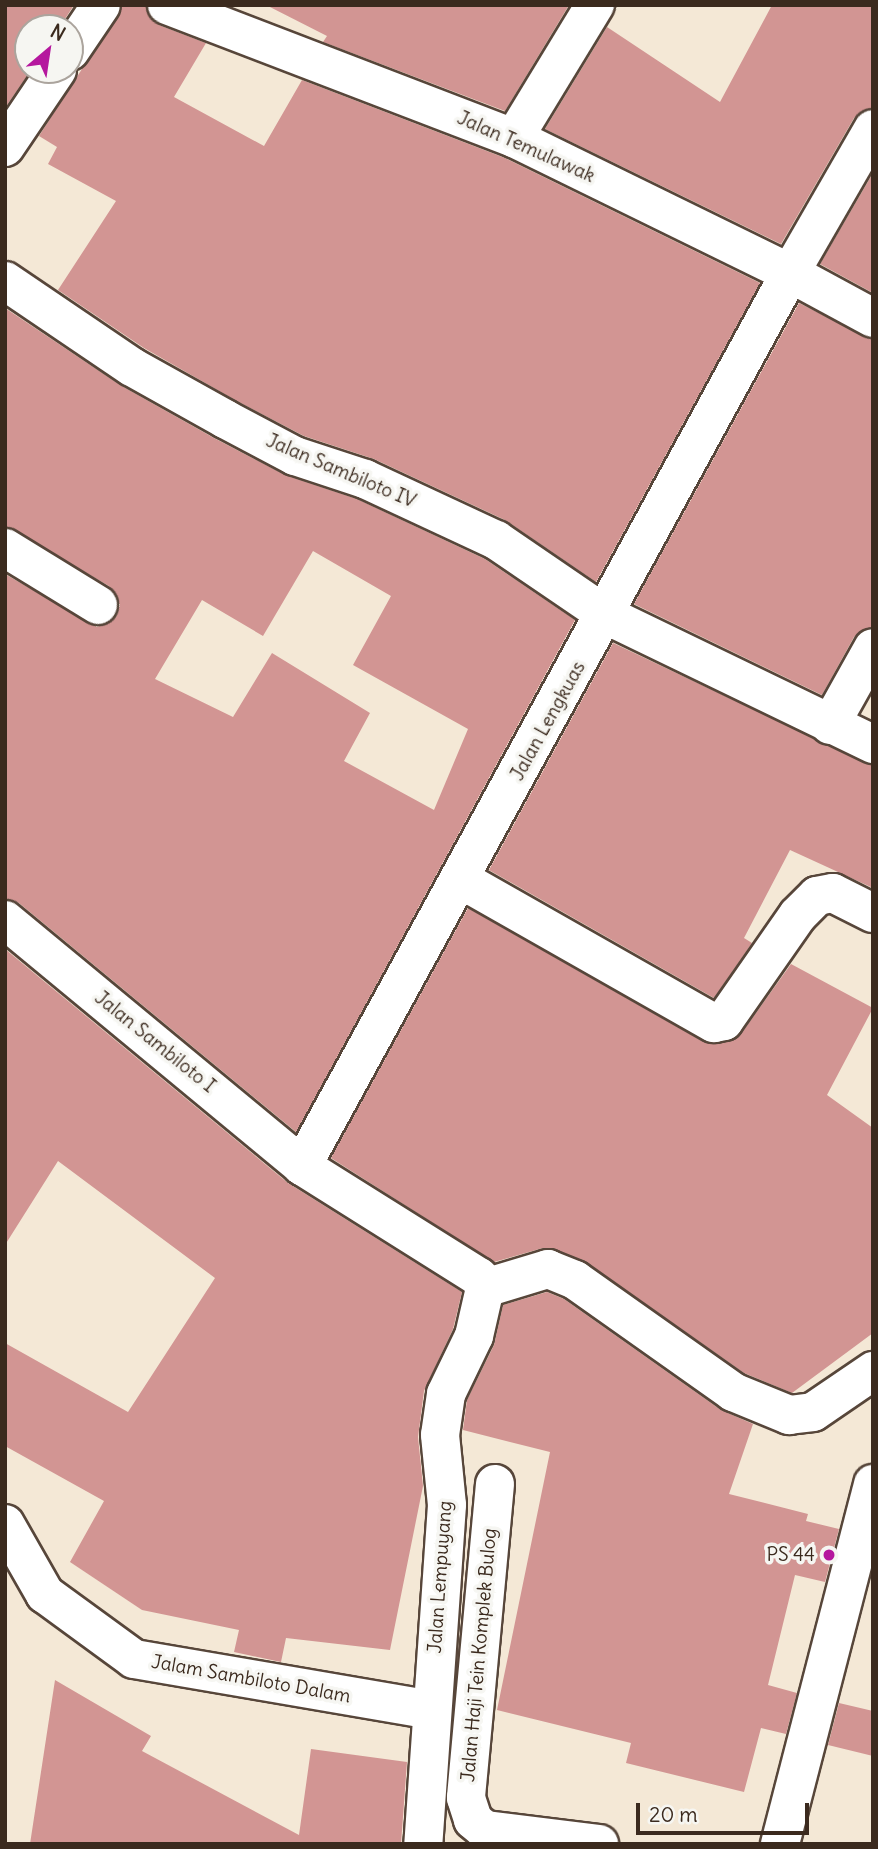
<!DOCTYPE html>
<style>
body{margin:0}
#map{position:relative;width:878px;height:1849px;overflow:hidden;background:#f4e8d6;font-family:Delius,sans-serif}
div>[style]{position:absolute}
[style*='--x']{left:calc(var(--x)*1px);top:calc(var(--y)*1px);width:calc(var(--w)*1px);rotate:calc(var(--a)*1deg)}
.building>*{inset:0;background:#d29593}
.roads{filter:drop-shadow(2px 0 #57463a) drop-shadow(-2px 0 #57463a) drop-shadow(0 2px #57463a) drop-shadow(0 -2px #57463a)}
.minor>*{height:38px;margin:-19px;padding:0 19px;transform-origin:19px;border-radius:19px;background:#fff}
.dots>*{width:19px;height:19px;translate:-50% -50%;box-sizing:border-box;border:4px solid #f6f6f2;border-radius:50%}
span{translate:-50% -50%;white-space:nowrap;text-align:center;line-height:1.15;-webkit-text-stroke:7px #f6f6f2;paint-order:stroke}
.street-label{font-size:19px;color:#3b2a1e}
.poi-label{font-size:19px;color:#3b2a1e}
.right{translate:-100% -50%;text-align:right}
.frame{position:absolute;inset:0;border:7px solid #3b2a1e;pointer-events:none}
.north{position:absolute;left:14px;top:14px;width:70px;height:70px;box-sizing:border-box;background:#f6f6f2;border:2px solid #aba49d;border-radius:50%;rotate:29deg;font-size:19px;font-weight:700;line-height:28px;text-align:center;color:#3b2a1e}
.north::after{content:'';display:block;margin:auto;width:24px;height:32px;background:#b5179e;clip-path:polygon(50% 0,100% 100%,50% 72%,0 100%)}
.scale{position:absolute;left:636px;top:1803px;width:173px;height:32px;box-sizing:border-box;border:4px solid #3b2a1e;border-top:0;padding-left:9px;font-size:21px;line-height:24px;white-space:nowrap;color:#3b2a1e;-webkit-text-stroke:5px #f6f6f2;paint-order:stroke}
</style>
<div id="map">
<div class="building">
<div style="clip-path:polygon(5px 5px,74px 5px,59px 28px,28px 28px,31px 70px,5px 108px)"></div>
<div style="clip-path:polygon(123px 5px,146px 5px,150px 18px,159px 25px,206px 43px,174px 97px,264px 146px,302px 80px,505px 158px,760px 283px,596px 582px,505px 520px,374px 459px,304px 436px,235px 400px,144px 348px,58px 290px,116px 201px,48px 164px,57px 147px,39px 136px)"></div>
<div style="clip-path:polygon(266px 5px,569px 5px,505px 111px,323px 42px,327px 36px)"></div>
<div style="clip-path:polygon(772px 5px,873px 5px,873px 107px,854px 118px,781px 244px,545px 129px,607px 27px,720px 102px)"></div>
<div style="clip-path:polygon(873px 173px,873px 293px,820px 264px)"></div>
<div style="clip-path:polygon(799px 303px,873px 340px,873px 626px,854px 637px,822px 695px,634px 604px)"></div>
<div style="clip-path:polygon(evenodd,5px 308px,120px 385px,214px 438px,285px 475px,357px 499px,485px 559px,575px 620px,296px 1132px,19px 903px,5px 899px,5px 574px,97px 627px,116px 617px,120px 605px,109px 586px,5px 526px,5px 308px,313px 551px,391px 596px,353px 665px,468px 729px,434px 810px,344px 761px,370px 713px,272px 653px,233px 717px,155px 679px,202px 600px,263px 636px,313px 551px)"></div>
<div style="clip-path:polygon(613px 643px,873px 766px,873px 888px,790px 850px,744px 938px,752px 943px,714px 998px,489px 870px)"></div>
<div style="clip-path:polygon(468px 908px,704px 1042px,728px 1042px,741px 1034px,791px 964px,873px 1008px,827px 1095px,873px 1128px,873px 1333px,792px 1393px,744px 1373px,583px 1260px,543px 1248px,494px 1262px,331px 1158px)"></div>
<div style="clip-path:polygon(5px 949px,288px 1183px,462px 1292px,453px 1329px,424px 1391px,418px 1437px,423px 1486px,390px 1650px,286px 1638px,281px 1662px,234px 1652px,239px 1630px,142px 1610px,70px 1562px,104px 1501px,5px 1446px,5px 1343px,128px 1412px,215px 1278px,58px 1161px,5px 1245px)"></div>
<div style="clip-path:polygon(547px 1292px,564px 1299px,721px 1410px,753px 1424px,729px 1494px,808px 1514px,806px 1521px,839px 1529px,825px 1582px,795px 1575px,768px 1685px,797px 1693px,786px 1734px,761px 1728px,744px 1792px,626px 1763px,631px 1743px,497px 1710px,550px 1452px,463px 1430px,467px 1400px,494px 1345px,503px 1305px)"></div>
<div style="clip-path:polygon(55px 1680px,151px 1736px,142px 1751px,299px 1835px,311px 1749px,407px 1762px,401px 1844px,30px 1844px)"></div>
<div style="clip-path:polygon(839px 1703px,873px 1711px,873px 1756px,828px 1745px)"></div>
</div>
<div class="roads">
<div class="minor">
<div style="--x:167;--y:5;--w:372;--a:21"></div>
<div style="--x:514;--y:138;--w:307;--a:26.1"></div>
<div style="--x:790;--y:273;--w:94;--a:28.5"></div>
<div style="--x:70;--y:51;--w:55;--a:-56"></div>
<div style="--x:514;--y:138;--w:156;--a:-58.7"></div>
<div style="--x:5;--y:147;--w:93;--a:-56"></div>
<div style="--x:5;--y:281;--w:153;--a:34.1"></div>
<div style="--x:132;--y:367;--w:107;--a:29.2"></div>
<div style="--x:225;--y:419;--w:79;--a:27.9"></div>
<div style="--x:295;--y:456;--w:74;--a:18.2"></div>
<div style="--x:365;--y:479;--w:145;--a:25"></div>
<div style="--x:496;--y:540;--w:133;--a:34.3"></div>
<div style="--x:606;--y:615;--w:297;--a:25.8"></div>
<div style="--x:5;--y:548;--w:109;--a:31.5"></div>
<div style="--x:830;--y:725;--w:88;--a:-60.8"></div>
<div style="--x:460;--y:879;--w:292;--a:29.6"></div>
<div style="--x:714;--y:1023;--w:10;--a:-11"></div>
<div style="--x:724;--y:1021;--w:129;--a:-55.1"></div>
<div style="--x:798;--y:915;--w:27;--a:-45"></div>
<div style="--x:817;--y:896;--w:16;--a:-11"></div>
<div style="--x:833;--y:893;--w:45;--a:26.6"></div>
<div style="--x:5;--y:920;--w:386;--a:39.6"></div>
<div style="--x:302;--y:1166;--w:209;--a:32.1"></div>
<div style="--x:479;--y:1277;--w:13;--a:61"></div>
<div style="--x:485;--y:1288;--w:49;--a:102.9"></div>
<div style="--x:474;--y:1336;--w:64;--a:115.8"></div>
<div style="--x:446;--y:1394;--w:41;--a:98.3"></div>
<div style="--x:440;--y:1435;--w:70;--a:84.3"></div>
<div style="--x:447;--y:1505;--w:340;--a:94"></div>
<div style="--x:302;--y:1166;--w:1018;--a:-61.34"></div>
<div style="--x:790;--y:273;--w:166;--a:-60"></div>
<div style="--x:485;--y:1288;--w:66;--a:-16.8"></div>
<div style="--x:548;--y:1269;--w:29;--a:22"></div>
<div style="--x:575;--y:1280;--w:194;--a:35.3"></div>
<div style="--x:733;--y:1392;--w:61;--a:22.3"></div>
<div style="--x:789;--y:1415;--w:24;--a:-7"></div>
<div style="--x:813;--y:1412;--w:73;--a:-34.3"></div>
<div style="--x:495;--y:1484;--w:315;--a:95.3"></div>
<div style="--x:466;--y:1798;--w:23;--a:72"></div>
<div style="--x:473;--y:1820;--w:16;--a:40"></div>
<div style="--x:485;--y:1830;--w:115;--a:7"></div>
<div style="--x:5;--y:1524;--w:81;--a:60.3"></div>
<div style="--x:45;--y:1594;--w:110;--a:36.1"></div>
<div style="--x:134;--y:1659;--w:301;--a:9.7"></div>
<div style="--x:780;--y:1844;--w:372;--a:-75.5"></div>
</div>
</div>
<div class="dots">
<div style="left:829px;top:1555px;background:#b5179e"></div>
</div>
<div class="street-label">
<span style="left:526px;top:147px;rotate:24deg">Jalan Temulawak</span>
<span style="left:341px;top:471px;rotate:23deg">Jalan Sambiloto IV</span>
<span style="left:548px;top:721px;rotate:-61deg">Jalan Lengkuas</span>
<span style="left:155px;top:1042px;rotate:39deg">Jalan Sambiloto I</span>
<span style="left:440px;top:1577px;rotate:-86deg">Jalan Lempuyang</span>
<span style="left:479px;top:1655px;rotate:-85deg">Jalan Haji Tein Komplek Bulog</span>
<span style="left:251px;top:1679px;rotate:10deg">Jalam Sambiloto Dalam</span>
</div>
<div class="poi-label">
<span class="right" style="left:815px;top:1555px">PS 44</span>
</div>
<div class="frame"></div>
<div class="north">N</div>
<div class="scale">20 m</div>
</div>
